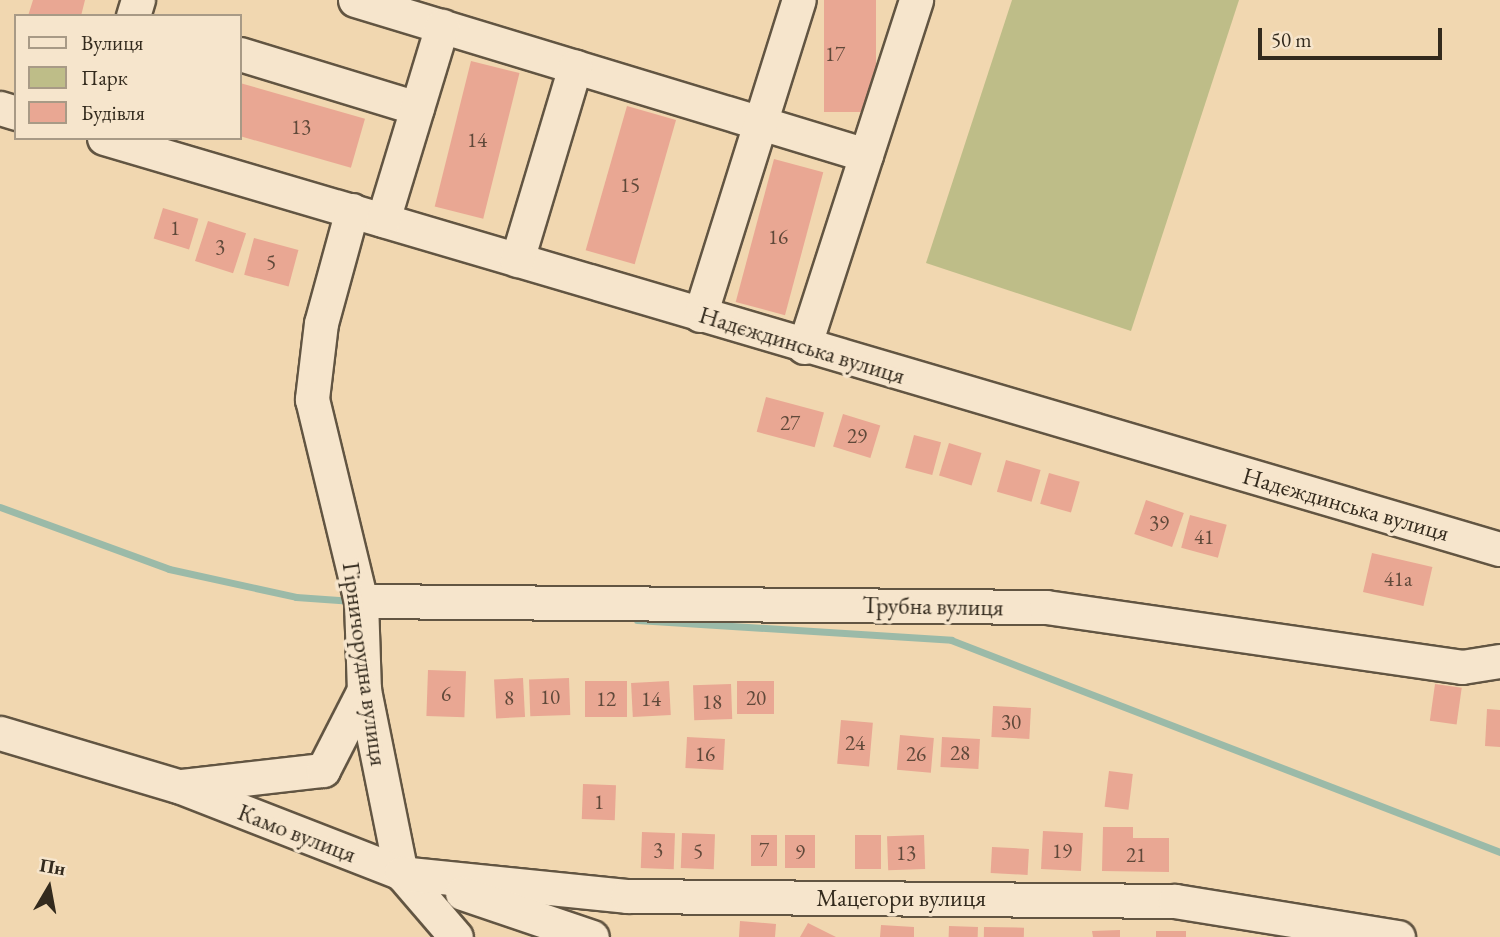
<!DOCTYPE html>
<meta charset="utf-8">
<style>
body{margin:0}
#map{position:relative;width:1500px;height:937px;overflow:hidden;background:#f1d7b0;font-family:"EB Garamond",serif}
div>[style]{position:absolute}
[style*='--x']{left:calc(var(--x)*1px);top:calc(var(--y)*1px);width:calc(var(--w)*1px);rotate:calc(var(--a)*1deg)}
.green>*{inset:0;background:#bebd88}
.stream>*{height:7px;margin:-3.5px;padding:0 3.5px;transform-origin:3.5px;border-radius:3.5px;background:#9bbaa8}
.building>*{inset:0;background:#e9a793;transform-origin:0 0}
.roads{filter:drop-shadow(2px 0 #625542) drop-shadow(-2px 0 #625542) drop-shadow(0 2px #625542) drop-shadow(0 -2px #625542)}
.minor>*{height:33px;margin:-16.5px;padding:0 16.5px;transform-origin:16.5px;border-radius:16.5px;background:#f6e5cc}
span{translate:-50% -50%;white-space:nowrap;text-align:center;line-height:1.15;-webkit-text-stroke:7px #f6e5cc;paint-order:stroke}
.number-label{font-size:21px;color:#60493a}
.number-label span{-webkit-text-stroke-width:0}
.street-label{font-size:24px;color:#332a1d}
.legend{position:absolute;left:14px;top:14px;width:228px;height:126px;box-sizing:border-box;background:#f6e5cc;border:2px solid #a89a86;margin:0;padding:9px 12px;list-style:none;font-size:21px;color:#332a1d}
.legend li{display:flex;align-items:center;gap:14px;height:35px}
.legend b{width:35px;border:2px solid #a89a86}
.north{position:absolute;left:14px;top:853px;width:70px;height:70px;-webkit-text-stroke:5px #f6e5cc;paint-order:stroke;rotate:10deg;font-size:19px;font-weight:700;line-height:28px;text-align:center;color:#332a1d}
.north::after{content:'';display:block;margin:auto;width:24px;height:32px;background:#332a1d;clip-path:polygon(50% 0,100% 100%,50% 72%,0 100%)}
.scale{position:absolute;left:1258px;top:28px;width:184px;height:32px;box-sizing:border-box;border:4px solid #332a1d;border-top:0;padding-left:9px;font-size:21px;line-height:24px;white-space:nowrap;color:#332a1d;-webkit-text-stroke:5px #f6e5cc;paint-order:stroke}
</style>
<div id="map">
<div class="green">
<div style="clip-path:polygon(1012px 0,1239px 0,1131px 331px,926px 263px)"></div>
</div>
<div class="stream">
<div style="--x:0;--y:507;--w:180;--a:20.1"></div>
<div style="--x:169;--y:569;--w:130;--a:12.4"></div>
<div style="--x:296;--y:597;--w:57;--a:4"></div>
<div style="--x:637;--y:620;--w:315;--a:3.6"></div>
<div style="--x:951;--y:640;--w:589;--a:21.11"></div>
</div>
<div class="building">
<div style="clip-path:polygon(33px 0,85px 0,81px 16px,28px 16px)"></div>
<div style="left:824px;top:0;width:52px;height:112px"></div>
<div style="left:471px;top:61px;width:50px;height:150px;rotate:14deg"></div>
<div style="left:240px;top:83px;width:130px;height:51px;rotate:16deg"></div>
<div style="left:627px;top:106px;width:51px;height:150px;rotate:16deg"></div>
<div style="left:774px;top:159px;width:51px;height:148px;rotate:15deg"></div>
<div style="left:163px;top:208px;width:37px;height:32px;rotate:17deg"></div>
<div style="left:208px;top:221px;width:40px;height:42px;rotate:18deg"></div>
<div style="left:254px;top:238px;width:46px;height:38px;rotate:15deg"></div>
<div style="left:766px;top:397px;width:60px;height:36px;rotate:15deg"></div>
<div style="left:843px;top:414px;width:39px;height:34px;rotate:17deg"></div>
<div style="left:914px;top:435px;width:28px;height:34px;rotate:15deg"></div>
<div style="left:949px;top:443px;width:34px;height:34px;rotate:17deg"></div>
<div style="left:1006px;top:460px;width:36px;height:33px;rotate:16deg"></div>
<div style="left:1049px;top:473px;width:32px;height:32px;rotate:16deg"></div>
<div style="left:1146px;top:500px;width:40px;height:36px;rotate:19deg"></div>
<div style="left:1190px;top:515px;width:38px;height:34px;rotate:15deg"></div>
<div style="left:1372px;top:553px;width:62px;height:40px;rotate:13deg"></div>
<div style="left:428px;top:670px;width:38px;height:46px;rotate:2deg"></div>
<div style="left:523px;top:678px;width:39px;height:29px;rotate:87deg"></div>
<div style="left:569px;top:678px;width:37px;height:40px;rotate:88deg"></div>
<div style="left:585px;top:681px;width:42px;height:36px"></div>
<div style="left:669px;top:681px;width:34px;height:38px;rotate:87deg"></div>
<div style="left:774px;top:681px;width:33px;height:37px;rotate:90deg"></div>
<div style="left:731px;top:684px;width:35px;height:38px;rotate:88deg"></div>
<div style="left:1435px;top:684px;width:27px;height:37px;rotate:8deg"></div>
<div style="left:993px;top:706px;width:38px;height:31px;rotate:3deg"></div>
<div style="clip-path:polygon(1487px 709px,1500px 710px,1500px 747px,1485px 746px)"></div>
<div style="left:841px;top:720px;width:32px;height:44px;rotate:5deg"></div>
<div style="left:900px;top:735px;width:34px;height:35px;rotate:5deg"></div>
<div style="left:687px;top:737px;width:38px;height:31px;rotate:3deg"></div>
<div style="left:942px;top:737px;width:38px;height:30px;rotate:3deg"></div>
<div style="left:1109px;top:771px;width:24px;height:36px;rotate:7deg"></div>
<div style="left:583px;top:784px;width:33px;height:35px;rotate:2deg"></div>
<div style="clip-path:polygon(1103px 827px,1133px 827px,1133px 838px,1169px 838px,1169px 872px,1102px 871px)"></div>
<div style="left:1043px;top:831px;width:40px;height:38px;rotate:3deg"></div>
<div style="left:642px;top:832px;width:33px;height:36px;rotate:2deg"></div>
<div style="left:682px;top:833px;width:33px;height:35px;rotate:2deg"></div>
<div style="left:751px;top:835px;width:26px;height:31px"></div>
<div style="left:785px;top:835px;width:30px;height:33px"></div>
<div style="left:855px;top:835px;width:26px;height:34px"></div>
<div style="left:924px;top:835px;width:34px;height:37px;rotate:88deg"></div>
<div style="left:992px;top:847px;width:37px;height:26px;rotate:3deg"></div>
<div style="clip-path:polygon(740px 921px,776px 924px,775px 937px,739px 937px)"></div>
<div style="clip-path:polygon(808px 923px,836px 937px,800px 937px)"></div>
<div style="clip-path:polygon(881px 925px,914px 927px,914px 937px,880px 937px)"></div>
<div style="left:949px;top:926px;width:29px;height:11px;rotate:2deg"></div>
<div style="left:984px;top:927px;width:40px;height:10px;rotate:1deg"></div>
<div style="clip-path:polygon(1120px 930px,1120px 937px,1093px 937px,1092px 931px)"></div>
<div style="left:1156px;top:931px;width:30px;height:6px"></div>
</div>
<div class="roads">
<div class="minor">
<div style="--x:355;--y:0;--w:534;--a:16.87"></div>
<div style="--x:133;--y:16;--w:17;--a:-73"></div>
<div style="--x:240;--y:54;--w:185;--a:17"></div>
<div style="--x:0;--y:108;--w:17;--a:17"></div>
<div style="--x:104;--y:138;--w:1455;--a:16.41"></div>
<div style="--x:352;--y:210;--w:117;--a:105.3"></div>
<div style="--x:321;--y:323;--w:77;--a:96.8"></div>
<div style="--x:312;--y:399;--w:208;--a:76.4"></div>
<div style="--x:361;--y:601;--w:89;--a:88.1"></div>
<div style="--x:364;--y:690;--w:187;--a:78.6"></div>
<div style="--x:401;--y:873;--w:84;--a:49.3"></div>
<div style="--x:383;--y:220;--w:203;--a:-73.1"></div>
<div style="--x:517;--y:260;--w:202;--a:-73.3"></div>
<div style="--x:700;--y:315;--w:330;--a:-72.6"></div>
<div style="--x:804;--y:347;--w:365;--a:-72.1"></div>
<div style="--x:361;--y:601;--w:685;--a:0.5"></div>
<div style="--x:1046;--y:607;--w:420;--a:8.2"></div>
<div style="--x:1462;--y:667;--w:38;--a:-9"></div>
<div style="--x:0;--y:733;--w:186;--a:16.6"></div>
<div style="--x:178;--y:786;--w:256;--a:21.3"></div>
<div style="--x:182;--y:786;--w:142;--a:-6.5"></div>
<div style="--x:323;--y:770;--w:90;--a:-62.9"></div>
<div style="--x:401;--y:873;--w:227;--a:5.8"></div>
<div style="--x:627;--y:896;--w:548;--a:0.52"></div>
<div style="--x:1175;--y:901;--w:226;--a:9.2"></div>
<div style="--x:462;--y:893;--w:137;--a:18.7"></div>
</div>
</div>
<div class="number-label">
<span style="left:835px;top:54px">17</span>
<span style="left:301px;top:127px">13</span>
<span style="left:477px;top:140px">14</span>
<span style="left:630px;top:185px">15</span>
<span style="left:175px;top:228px">1</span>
<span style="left:778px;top:237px">16</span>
<span style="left:220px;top:247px">3</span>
<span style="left:271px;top:262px">5</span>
<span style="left:790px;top:423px">27</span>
<span style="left:857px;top:436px">29</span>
<span style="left:1159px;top:523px">39</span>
<span style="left:1204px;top:537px">41</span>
<span style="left:1398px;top:579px">41а</span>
<span style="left:446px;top:694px">6</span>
<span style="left:550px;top:697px">10</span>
<span style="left:509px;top:698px">8</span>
<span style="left:756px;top:698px">20</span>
<span style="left:606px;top:699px">12</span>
<span style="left:651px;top:699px">14</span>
<span style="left:712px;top:702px">18</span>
<span style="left:1011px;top:722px">30</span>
<span style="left:855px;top:743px">24</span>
<span style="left:960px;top:753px">28</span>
<span style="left:705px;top:754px">16</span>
<span style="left:916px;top:754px">26</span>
<span style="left:599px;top:802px">1</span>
<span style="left:658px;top:850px">3</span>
<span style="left:764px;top:850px">7</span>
<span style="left:698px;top:851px">5</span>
<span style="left:1062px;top:851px">19</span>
<span style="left:800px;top:852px">9</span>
<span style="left:906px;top:853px">13</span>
<span style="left:1136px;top:855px">21</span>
</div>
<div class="street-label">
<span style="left:802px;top:345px;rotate:17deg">Надєждинська вулиця</span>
<span style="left:1346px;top:504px;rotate:16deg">Надєждинська вулиця</span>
<span style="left:933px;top:606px;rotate:1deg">Трубна вулиця</span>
<span style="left:365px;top:664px;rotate:82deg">Гірничорудна вулиця</span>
<span style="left:297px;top:833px;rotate:21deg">Камо вулиця</span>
<span style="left:901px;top:898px">Мацегори вулиця</span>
</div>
<ul class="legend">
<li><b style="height:9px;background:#f6e5cc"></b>Вулиця</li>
<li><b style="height:19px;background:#bebd88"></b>Парк</li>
<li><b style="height:19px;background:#e9a793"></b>Будівля</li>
</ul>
<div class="north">Пн</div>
<div class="scale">50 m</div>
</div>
